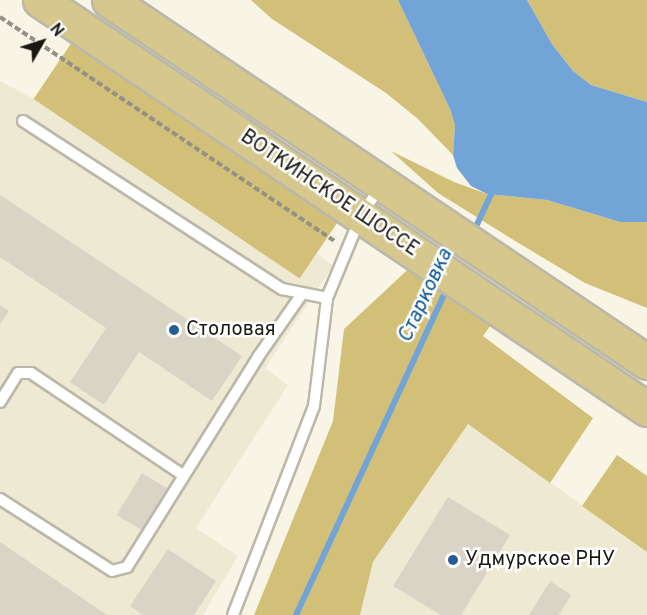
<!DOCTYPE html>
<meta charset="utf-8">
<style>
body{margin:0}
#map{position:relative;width:647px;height:615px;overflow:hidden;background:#f9f5e6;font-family:Overpass,sans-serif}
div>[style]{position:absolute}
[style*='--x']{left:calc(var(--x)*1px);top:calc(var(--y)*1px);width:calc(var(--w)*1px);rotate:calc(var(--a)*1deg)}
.built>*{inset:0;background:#eee9d2}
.forest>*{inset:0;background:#d2c079;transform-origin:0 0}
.water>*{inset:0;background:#72a4d7}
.stream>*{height:6px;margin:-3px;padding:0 3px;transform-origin:3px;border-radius:3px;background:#72a4d7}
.building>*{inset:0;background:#d8d4c6;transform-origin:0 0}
.path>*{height:4px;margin-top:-2px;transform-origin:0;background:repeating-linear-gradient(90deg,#949186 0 6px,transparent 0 9px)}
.roads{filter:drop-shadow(2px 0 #bbb8a9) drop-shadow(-2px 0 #bbb8a9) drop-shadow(0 2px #bbb8a9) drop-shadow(0 -2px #bbb8a9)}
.service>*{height:10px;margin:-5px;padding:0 5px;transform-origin:5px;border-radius:5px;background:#fff}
.primary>*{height:33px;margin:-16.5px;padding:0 16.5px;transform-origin:16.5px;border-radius:16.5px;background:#d6c78c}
.dots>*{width:16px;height:16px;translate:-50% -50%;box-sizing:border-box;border:3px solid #fff;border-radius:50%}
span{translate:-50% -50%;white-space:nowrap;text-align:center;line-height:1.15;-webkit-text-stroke:5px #fff;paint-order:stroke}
.street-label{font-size:20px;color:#191813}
.poi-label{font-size:20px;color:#191813}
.left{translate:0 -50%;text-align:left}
.water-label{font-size:21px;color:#0d5898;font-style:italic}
.north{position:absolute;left:12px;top:12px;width:60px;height:60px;-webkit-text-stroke:4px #fff;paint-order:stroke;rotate:51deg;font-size:16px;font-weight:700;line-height:24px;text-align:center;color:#191813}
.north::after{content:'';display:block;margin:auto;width:21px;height:27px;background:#191813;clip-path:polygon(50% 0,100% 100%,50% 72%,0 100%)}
</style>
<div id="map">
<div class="built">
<div style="clip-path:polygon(0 81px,34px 99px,300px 278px,317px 253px,333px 266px,265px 368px,288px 385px,196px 528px,238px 556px,203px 615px,0 615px)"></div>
<div style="clip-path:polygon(468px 423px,647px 552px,647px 615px,360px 615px,373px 562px)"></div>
</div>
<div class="forest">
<div style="clip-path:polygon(251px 0,398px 0,450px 109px,455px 125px,453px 155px,418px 119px,386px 93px,272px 19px)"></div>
<div style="clip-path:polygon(527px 0,647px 0,647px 102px,591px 85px,573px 71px,552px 44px)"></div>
<div style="left:76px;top:36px;width:321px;height:76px;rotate:34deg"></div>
<div style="clip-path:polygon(391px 151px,454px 182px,487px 194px,547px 200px,620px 222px,647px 222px,647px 308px,585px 283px,512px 239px,438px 193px)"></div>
<div style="clip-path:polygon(417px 261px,496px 318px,483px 336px,593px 418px,550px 483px,468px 424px,373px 562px,360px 615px,254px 615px,333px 421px,344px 329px)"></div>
<div style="clip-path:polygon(617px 455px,647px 476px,647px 552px,582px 506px)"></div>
</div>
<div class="water">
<div style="clip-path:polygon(398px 0,527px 0,552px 44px,573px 71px,591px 85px,647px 102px,647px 222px,620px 222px,547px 200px,487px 194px,471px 186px,457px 168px,453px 155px,455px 125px,450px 109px)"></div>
</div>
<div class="stream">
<div style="--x:473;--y:233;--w:50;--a:-65"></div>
<div style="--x:296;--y:615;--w:362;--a:-65.2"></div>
</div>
<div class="building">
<div style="clip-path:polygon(0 195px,242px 356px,212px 401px,139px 352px,104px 405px,70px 382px,106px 328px,0 257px)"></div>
<div style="clip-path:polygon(0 305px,9px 311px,0 324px)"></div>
<div style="left:142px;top:473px;width:29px;height:49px;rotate:31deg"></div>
<div style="clip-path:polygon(448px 497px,510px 535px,461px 615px,441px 615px,393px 586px)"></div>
<div style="clip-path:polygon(0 542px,107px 615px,0 615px)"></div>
<div style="clip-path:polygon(168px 549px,216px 581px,194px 615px,143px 615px,130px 606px)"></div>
<div style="clip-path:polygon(550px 581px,571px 595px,559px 615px,529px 615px)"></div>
</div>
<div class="path">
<div style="--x:0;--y:17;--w:404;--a:33.8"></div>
</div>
<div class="roads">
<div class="service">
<div style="--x:23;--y:121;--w:309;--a:33"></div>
<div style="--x:282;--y:289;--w:46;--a:11.3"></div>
<div style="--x:0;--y:402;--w:34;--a:-58"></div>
<div style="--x:18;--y:373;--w:13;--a:0"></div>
<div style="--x:31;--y:373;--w:184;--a:33.9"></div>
<div style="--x:0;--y:499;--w:133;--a:32.7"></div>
<div style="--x:112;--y:571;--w:16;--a:-15"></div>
<div style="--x:127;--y:567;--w:248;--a:-58"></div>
<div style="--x:258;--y:357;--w:77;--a:-55.1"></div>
<div style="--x:233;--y:615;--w:224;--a:-68.8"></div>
<div style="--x:314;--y:406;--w:109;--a:-83.1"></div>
<div style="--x:327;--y:298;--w:89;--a:-67.5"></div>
<div style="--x:361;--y:216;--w:35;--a:-57"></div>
</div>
<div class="primary">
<div style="--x:40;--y:0;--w:732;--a:33.97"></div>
<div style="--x:109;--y:0;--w:648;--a:33.94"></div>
</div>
</div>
<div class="dots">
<div style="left:174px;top:330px;background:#245e95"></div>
<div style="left:453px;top:560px;background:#245e95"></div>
</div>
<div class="street-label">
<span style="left:329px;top:194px;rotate:34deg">ВОТКИНСКОЕ ШОССЕ</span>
</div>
<div class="poi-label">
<span class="left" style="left:186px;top:330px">Столовая</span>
<span class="left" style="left:465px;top:560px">Удмурское РНУ</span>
</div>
<div class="water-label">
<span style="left:426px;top:296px;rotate:-65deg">Старковка</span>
</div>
<div class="north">N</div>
</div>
